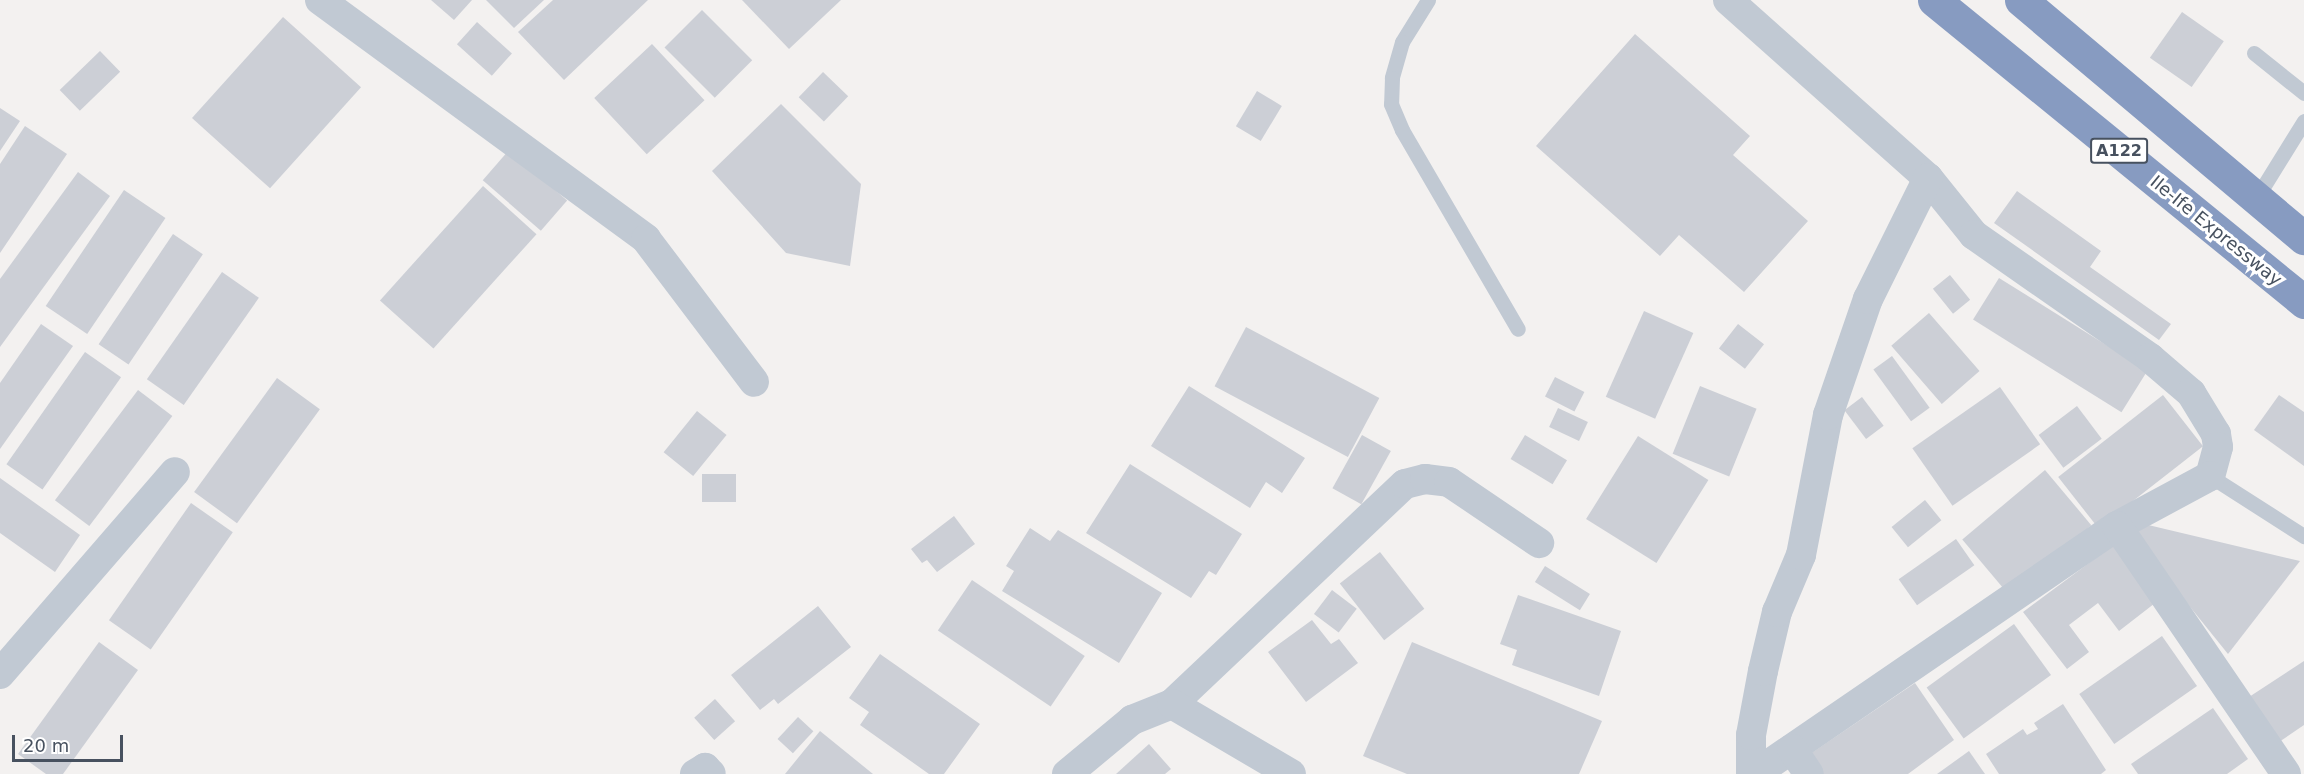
<!DOCTYPE html>
<style>
body{margin:0}
#map{position:relative;width:2304px;height:774px;overflow:hidden;background:#f3f1f0;font-family:"DejaVu Sans",sans-serif}
div>[style]{position:absolute}
[style*='--x']{left:calc(var(--x)*1px);top:calc(var(--y)*1px);width:calc(var(--w)*1px);rotate:calc(var(--a)*1deg)}
.building>*{inset:0;background:#cccfd6;transform-origin:0 0}
.lane>*{height:15px;margin:-7.5px;padding:0 7.5px;transform-origin:7.5px;border-radius:7.5px;background:#c1c9d3}
.street>*{height:30px;margin:-15px;padding:0 15px;transform-origin:15px;border-radius:15px;background:#c1c9d3}
.highway>*{height:33px;margin:-16.5px;padding:0 16.5px;transform-origin:16.5px;border-radius:16.5px;background:#879bc1}
span{translate:-50% -50%;white-space:nowrap;text-align:center;line-height:1.15;-webkit-text-stroke:6px #fff;paint-order:stroke}
.shield-label span{padding:2px 4px;background:#fff;border:2px solid;border-radius:4px;-webkit-text-stroke-width:0}
.shield-label{font-size:16px;color:#47515f;font-weight:700}
.street-label{font-size:18px;color:#47515f}
.scale{position:absolute;left:12px;top:735px;width:111px;height:27px;box-sizing:border-box;border:3px solid #47515f;border-top:0;padding-left:8px;font-size:18px;line-height:21px;white-space:nowrap;color:#47515f;-webkit-text-stroke:4px #fff;paint-order:stroke}
</style>
<div id="map">
<div class="building">
<div style="clip-path:polygon(431px 0,472px 0,454px 20px)"></div>
<div style="clip-path:polygon(486px 0,544px 0,514px 28px)"></div>
<div style="clip-path:polygon(553px 0,648px 0,564px 80px,518px 32px)"></div>
<div style="clip-path:polygon(742px 0,841px 0,789px 49px)"></div>
<div style="left:702px;top:10px;width:71px;height:53px;rotate:45deg"></div>
<div style="left:2182px;top:12px;width:51px;height:56px;rotate:35deg"></div>
<div style="left:283px;top:17px;width:105px;height:136px;rotate:42deg"></div>
<div style="left:477px;top:22px;width:47px;height:30px;rotate:42deg"></div>
<div style="clip-path:polygon(1635px 34px,1750px 136px,1733px 155px,1808px 221px,1744px 292px,1679px 235px,1660px 256px,1536px 146px)"></div>
<div style="left:652px;top:44px;width:77px;height:79px;rotate:47deg"></div>
<div style="left:100px;top:51px;width:29px;height:56px;rotate:46deg"></div>
<div style="left:823px;top:72px;width:35px;height:35px;rotate:44deg"></div>
<div style="left:1257px;top:91px;width:29px;height:41px;rotate:31deg"></div>
<div style="clip-path:polygon(781px 104px,861px 184px,850px 266px,786px 253px,712px 171px)"></div>
<div style="clip-path:polygon(0 108px,20px 121px,0 151px)"></div>
<div style="clip-path:polygon(25px 126px,67px 154px,0 253px,0 164px)"></div>
<div style="left:509px;top:150px;width:77px;height:40px;rotate:41deg"></div>
<div style="clip-path:polygon(78px 172px,110px 196px,0 347px,0 279px)"></div>
<div style="left:483px;top:186px;width:72px;height:154px;rotate:42deg"></div>
<div style="left:124px;top:190px;width:50px;height:140px;rotate:34deg"></div>
<div style="clip-path:polygon(2017px 191px,2101px 251px,2090px 267px,2171px 324px,2159px 340px,1994px 223px)"></div>
<div style="left:173px;top:234px;width:36px;height:133px;rotate:34deg"></div>
<div style="left:222px;top:272px;width:45px;height:131px;rotate:35deg"></div>
<div style="left:1950px;top:275px;width:32px;height:22px;rotate:51deg"></div>
<div style="left:1999px;top:278px;width:175px;height:49px;rotate:32deg"></div>
<div style="left:1644px;top:311px;width:54px;height:94px;rotate:24deg"></div>
<div style="left:1929px;top:313px;width:77px;height:50px;rotate:49deg"></div>
<div style="clip-path:polygon(41px 324px,73px 346px,0 449px,0 383px)"></div>
<div style="left:1738px;top:324px;width:33px;height:31px;rotate:38deg"></div>
<div style="left:1246px;top:327px;width:151px;height:67px;rotate:28deg"></div>
<div style="left:85px;top:352px;width:44px;height:137px;rotate:35deg"></div>
<div style="left:1892px;top:356px;width:64px;height:23px;rotate:54deg"></div>
<div style="left:1555px;top:377px;width:33px;height:22px;rotate:27deg"></div>
<div style="left:277px;top:378px;width:53px;height:141px;rotate:36deg"></div>
<div style="clip-path:polygon(1189px 386px,1305px 458px,1282px 493px,1266px 482px,1250px 508px,1151px 446px)"></div>
<div style="left:1700px;top:386px;width:61px;height:73px;rotate:22deg"></div>
<div style="left:2000px;top:387px;width:70px;height:107px;rotate:55deg"></div>
<div style="left:138px;top:390px;width:43px;height:138px;rotate:37deg"></div>
<div style="left:2163px;top:395px;width:65px;height:133px;rotate:52deg"></div>
<div style="clip-path:polygon(2279px 395px,2304px 412px,2304px 466px,2254px 430px)"></div>
<div style="left:1862px;top:397px;width:36px;height:22px;rotate:53deg"></div>
<div style="left:2077px;top:406px;width:41px;height:48px;rotate:53deg"></div>
<div style="left:1558px;top:408px;width:33px;height:21px;rotate:25deg"></div>
<div style="left:697px;top:411px;width:38px;height:53px;rotate:39deg"></div>
<div style="left:1362px;top:435px;width:33px;height:61px;rotate:29deg"></div>
<div style="left:1525px;top:435px;width:49px;height:28px;rotate:31deg"></div>
<div style="left:1638px;top:436px;width:83px;height:98px;rotate:32deg"></div>
<div style="clip-path:polygon(1130px 464px,1242px 534px,1216px 575px,1209px 571px,1191px 598px,1086px 533px)"></div>
<div style="left:2045px;top:470px;width:72px;height:108px;rotate:50deg"></div>
<div style="left:702px;top:474px;width:34px;height:28px"></div>
<div style="clip-path:polygon(0 478px,80px 535px,55px 572px,0 533px)"></div>
<div style="left:1925px;top:500px;width:26px;height:43px;rotate:51deg"></div>
<div style="left:191px;top:503px;width:51px;height:143px;rotate:35deg"></div>
<div style="clip-path:polygon(954px 516px,975px 544px,937px 572px,927px 560px,922px 563px,911px 549px)"></div>
<div style="clip-path:polygon(2144px 524px,2300px 561px,2228px 654px,2133px 536px)"></div>
<div style="clip-path:polygon(1030px 528px,1050px 541px,1058px 530px,1162px 593px,1119px 663px,1002px 591px,1014px 571px,1006px 566px)"></div>
<div style="left:1956px;top:539px;width:32px;height:70px;rotate:55deg"></div>
<div style="clip-path:polygon(2116px 543px,2159px 600px,2119px 631px,2098px 603px,2069px 625px,2089px 652px,2067px 669px,2023px 612px)"></div>
<div style="left:1380px;top:552px;width:72px;height:51px;rotate:52deg"></div>
<div style="left:1545px;top:566px;width:53px;height:19px;rotate:32deg"></div>
<div style="left:972px;top:580px;width:136px;height:61px;rotate:34deg"></div>
<div style="left:1332px;top:590px;width:31px;height:30px;rotate:37deg"></div>
<div style="clip-path:polygon(1518px 595px,1621px 631px,1599px 696px,1512px 665px,1517px 650px,1500px 644px)"></div>
<div style="clip-path:polygon(818px 606px,851px 647px,778px 704px,774px 699px,760px 710px,731px 675px)"></div>
<div style="clip-path:polygon(1312px 620px,1331px 644px,1339px 639px,1358px 663px,1306px 702px,1268px 652px)"></div>
<div style="left:2014px;top:624px;width:63px;height:108px;rotate:54deg"></div>
<div style="left:2162px;top:636px;width:61px;height:101px;rotate:55deg"></div>
<div style="clip-path:polygon(99px 642px,138px 670px,63px 774px,46px 774px,18px 754px)"></div>
<div style="clip-path:polygon(1412px 642px,1602px 721px,1579px 774px,1407px 774px,1363px 756px)"></div>
<div style="clip-path:polygon(880px 654px,980px 724px,944px 774px,929px 774px,860px 725px,869px 712px,849px 698px)"></div>
<div style="clip-path:polygon(2304px 661px,2304px 725px,2279px 742px,2249px 697px)"></div>
<div style="clip-path:polygon(1915px 683px,1954px 740px,1908px 774px,1823px 774px,1810px 754px)"></div>
<div style="left:715px;top:699px;width:30px;height:28px;rotate:48deg"></div>
<div style="clip-path:polygon(2063px 704px,2106px 770px,2101px 774px,1999px 774px,1986px 754px,2023px 729px,2027px 735px,2038px 729px,2034px 723px)"></div>
<div style="clip-path:polygon(2213px 708px,2248px 759px,2227px 774px,2138px 774px,2131px 764px)"></div>
<div style="left:798px;top:717px;width:21px;height:30px;rotate:43deg"></div>
<div style="clip-path:polygon(820px 731px,873px 774px,785px 774px)"></div>
<div style="clip-path:polygon(1149px 744px,1171px 769px,1165px 774px,1116px 774px)"></div>
<div style="clip-path:polygon(1969px 751px,1985px 774px,1937px 774px)"></div>
</div>
<div class="lane">
<div style="--x:1428;--y:0;--w:49;--a:121.8"></div>
<div style="--x:1402;--y:42;--w:37;--a:106"></div>
<div style="--x:1392;--y:78;--w:26;--a:92"></div>
<div style="--x:1391;--y:104;--w:28;--a:67"></div>
<div style="--x:1402;--y:130;--w:230;--a:59.8"></div>
<div style="--x:2254;--y:53;--w:64;--a:38.7"></div>
<div style="--x:2255;--y:200;--w:93;--a:-58.2"></div>
<div style="--x:2210;--y:476;--w:112;--a:32.6"></div>
</div>
<div class="street">
<div style="--x:320;--y:0;--w:404;--a:36.2"></div>
<div style="--x:646;--y:239;--w:179;--a:52.9"></div>
<div style="--x:1728;--y:0;--w:268;--a:41.7"></div>
<div style="--x:1928;--y:178;--w:73;--a:51.1"></div>
<div style="--x:1974;--y:235;--w:215;--a:34.9"></div>
<div style="--x:2150;--y:358;--w:54;--a:40.5"></div>
<div style="--x:2191;--y:393;--w:48;--a:58.6"></div>
<div style="--x:2216;--y:434;--w:13;--a:81"></div>
<div style="--x:2218;--y:447;--w:30;--a:105"></div>
<div style="--x:2210;--y:476;--w:106;--a:151.7"></div>
<div style="--x:2117;--y:526;--w:439;--a:145.6"></div>
<div style="--x:2117;--y:526;--w:300;--a:55.7"></div>
<div style="--x:0;--y:674;--w:267;--a:-49.1"></div>
<div style="--x:1172;--y:704;--w:320;--a:-43.4"></div>
<div style="--x:1405;--y:484;--w:21;--a:-14"></div>
<div style="--x:1425;--y:479;--w:24;--a:7"></div>
<div style="--x:1449;--y:482;--w:109;--a:34.1"></div>
<div style="--x:1792;--y:749;--w:30;--a:56"></div>
<div style="--x:695;--y:774;--w:12;--a:-31"></div>
<div style="--x:705;--y:768;--w:8;--a:45"></div>
<div style="--x:1067;--y:774;--w:85;--a:-39.7"></div>
<div style="--x:1132;--y:720;--w:43;--a:-21.8"></div>
<div style="--x:1172;--y:704;--w:138;--a:30.5"></div>
<div style="--x:1751;--y:774;--w:39;--a:-90"></div>
<div style="--x:1751;--y:735;--w:65;--a:-79.4"></div>
<div style="--x:1763;--y:671;--w:61;--a:-76.7"></div>
<div style="--x:1777;--y:612;--w:62;--a:-67.2"></div>
<div style="--x:1801;--y:555;--w:143;--a:-79.1"></div>
<div style="--x:1828;--y:415;--w:123;--a:-71"></div>
<div style="--x:1868;--y:299;--w:135;--a:-63.6"></div>
</div>
<div class="highway">
<div style="--x:1934;--y:0;--w:478;--a:39.2"></div>
<div style="--x:2021;--y:0;--w:370;--a:40.1"></div>
</div>
<div class="shield-label">
<span style="left:2119px;top:151px">A122</span>
</div>
<div class="street-label">
<span style="left:2216px;top:231px;rotate:39deg">Ile-Ife Expressway</span>
</div>
<div class="scale">20 m</div>
</div>
